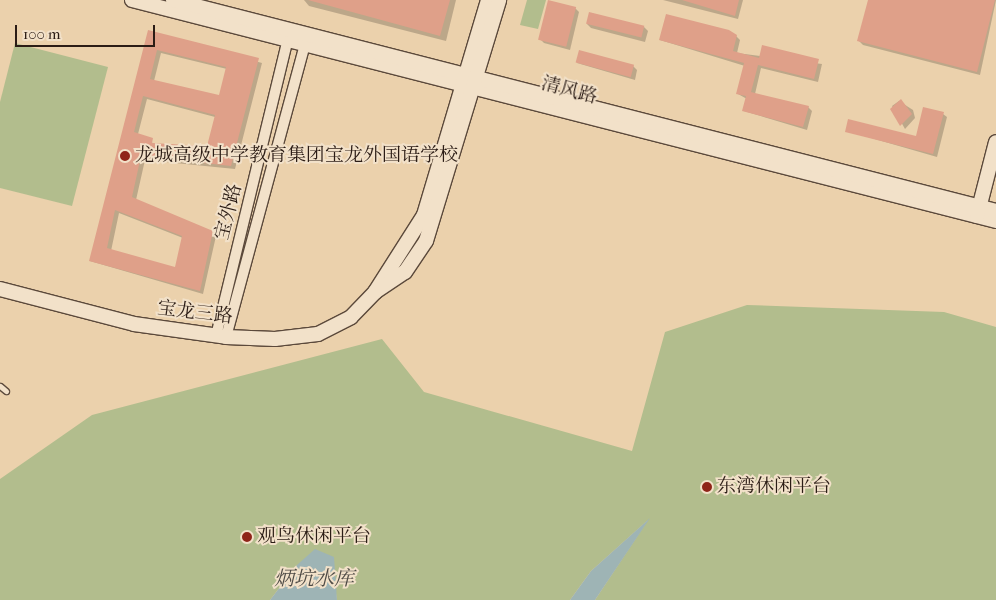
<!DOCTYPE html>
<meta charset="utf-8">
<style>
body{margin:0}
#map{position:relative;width:996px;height:600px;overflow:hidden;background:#ebd1ac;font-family:"IM FELL French Canon","Noto Serif SC",serif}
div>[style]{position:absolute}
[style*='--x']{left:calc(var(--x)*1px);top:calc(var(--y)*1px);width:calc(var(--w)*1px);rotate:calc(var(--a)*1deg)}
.green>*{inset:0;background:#b2bd8d}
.water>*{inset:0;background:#9eb4b5}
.shadow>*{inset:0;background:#0003}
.building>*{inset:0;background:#dfa089;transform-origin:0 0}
.roads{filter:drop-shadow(1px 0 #5b493b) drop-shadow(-1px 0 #5b493b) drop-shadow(0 1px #5b493b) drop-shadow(0 -1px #5b493b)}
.service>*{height:5px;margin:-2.5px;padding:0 2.5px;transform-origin:2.5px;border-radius:2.5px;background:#f2e1c9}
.minor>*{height:10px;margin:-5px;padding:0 5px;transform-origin:5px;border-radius:5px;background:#f2e1c9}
.tertiary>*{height:14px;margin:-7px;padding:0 7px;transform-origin:7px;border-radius:7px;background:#f2e1c9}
.dots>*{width:14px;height:14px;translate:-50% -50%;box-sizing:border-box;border:2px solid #f2e1c9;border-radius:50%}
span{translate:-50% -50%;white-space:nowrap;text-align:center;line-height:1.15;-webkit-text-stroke:4px #f2e1c9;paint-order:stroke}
.street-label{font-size:19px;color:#2b1c15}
.poi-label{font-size:19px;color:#2b1c15}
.left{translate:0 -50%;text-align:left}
.water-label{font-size:20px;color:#4e4a45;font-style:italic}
.scale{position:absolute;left:15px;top:25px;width:140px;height:22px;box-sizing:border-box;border:2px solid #2b1c15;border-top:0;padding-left:6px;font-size:15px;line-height:18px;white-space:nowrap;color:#2b1c15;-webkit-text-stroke:4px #f2e1c9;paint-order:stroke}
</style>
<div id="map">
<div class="green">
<div style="clip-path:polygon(527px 0,546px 0,538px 29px,520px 25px)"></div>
<div style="clip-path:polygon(15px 43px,108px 67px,72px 206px,0 188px,0 102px)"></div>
<div style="clip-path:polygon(747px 305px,944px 312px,996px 327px,996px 600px,595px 600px,648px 520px,591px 571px,570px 600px,337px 600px,334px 581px,297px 565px,270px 600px,0 600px,0 479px,92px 415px,382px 339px,424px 392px,632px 451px,665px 332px)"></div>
</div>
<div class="water">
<div style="clip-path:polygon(650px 518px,595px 600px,570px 600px,591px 571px)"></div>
<div style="clip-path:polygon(315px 549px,334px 557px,337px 600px,270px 600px,297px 565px)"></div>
</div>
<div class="shadow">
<div style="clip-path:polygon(304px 0,456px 0,446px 41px,309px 6px)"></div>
<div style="clip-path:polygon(663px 0,743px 0,738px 19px)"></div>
<div style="clip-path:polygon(869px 0,996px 0,980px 75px,863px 45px,859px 41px)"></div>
<div style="clip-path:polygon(575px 8px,579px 12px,570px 50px,544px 43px,540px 39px)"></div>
<div style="clip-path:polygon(590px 13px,644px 27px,648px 31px,645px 42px,591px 28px,587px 24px)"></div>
<div style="clip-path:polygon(evenodd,149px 31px,262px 63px,235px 169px,145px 160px,136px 200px,216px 236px,203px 294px,90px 261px,149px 31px,161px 53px,227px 69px,220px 97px,154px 81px,161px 53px,149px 31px,147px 99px,215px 117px,208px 147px,156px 145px,138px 134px,147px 99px,149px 31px,119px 213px,183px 238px,176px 268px,111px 251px,119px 213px)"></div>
<div style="clip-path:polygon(736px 36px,740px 40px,737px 53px,822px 64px,818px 82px,761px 68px,755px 94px,808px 107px,812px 111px,807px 130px,744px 111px,747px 99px,738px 94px,745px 66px,660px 40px)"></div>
<div style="clip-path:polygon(577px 63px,633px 66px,637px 70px,635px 80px)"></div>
<div style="clip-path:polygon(899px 101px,913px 110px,915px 118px,905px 129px,892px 106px)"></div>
<div style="clip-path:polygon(943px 114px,947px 117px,937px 157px,847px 131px,917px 138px)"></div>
</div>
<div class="building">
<div style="clip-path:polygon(308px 0,450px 0,440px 36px)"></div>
<div style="left:548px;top:0;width:29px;height:41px;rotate:14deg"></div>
<div style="clip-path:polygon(682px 0,739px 0,735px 16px)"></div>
<div style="clip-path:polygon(868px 0,995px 0,977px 72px,857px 41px)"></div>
<div style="left:589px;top:12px;width:57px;height:12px;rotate:14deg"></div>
<div style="clip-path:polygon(666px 14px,729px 30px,737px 35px,733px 51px,759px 58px,762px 45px,819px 59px,814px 79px,758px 65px,751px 92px,809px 106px,803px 127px,742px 111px,746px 96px,736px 94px,744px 63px,659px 40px)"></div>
<div style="clip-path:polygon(evenodd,148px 30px,259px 58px,231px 166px,141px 156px,132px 197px,213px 231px,200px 291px,89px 261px,148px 30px,157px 50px,226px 67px,219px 95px,150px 79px,157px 50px,148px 30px,143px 96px,215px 115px,207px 146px,152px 143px,153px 138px,134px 132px,143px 96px,148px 30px,115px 210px,182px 236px,175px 267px,107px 248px,115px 210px)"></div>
<div style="left:579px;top:50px;width:57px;height:13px;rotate:15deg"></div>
<div style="clip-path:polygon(901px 99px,912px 114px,900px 126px,890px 109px)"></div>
<div style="clip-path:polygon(923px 107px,944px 112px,933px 154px,845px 132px,848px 119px,916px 136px)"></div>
</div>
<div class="roads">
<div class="service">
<div style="--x:0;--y:386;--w:8;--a:40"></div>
</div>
<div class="minor">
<div style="--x:216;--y:336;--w:306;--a:-76.4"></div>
<div style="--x:226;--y:337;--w:303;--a:-74.9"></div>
</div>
<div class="tertiary">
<div style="--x:132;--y:0;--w:892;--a:14.35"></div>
<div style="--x:173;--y:0;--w:850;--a:14.38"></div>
<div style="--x:977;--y:216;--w:76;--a:-75.6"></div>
<div style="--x:0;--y:289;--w:138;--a:14.6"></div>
<div style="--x:134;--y:324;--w:93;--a:8"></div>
<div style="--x:226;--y:337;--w:49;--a:2.3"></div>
<div style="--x:275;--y:339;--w:43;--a:-6.6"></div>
<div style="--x:318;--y:334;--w:37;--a:-27"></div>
<div style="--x:351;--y:317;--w:35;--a:-46"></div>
<div style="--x:375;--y:292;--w:91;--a:-57.5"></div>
<div style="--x:424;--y:215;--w:224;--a:-73.4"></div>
<div style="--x:375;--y:292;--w:36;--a:-34"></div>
<div style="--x:405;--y:272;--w:37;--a:-56"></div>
<div style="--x:426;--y:241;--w:252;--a:-73.1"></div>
</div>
</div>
<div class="dots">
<div style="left:125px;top:156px;background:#8f2418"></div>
<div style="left:707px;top:487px;background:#8f2418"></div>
<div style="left:247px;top:537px;background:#8f2418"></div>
</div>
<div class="street-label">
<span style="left:569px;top:91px;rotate:15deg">清风路</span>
<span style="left:229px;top:212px;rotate:-76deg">宝外路</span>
<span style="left:195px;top:313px;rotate:7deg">宝龙三路</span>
</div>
<div class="poi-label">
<span class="left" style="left:135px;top:156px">龙城高级中学教育集团宝龙外国语学校</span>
<span class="left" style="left:717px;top:487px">东湾休闲平台</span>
<span class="left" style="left:257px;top:537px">观鸟休闲平台</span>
</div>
<div class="water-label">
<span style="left:314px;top:578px">炳坑水库</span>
</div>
<div class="scale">100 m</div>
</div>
